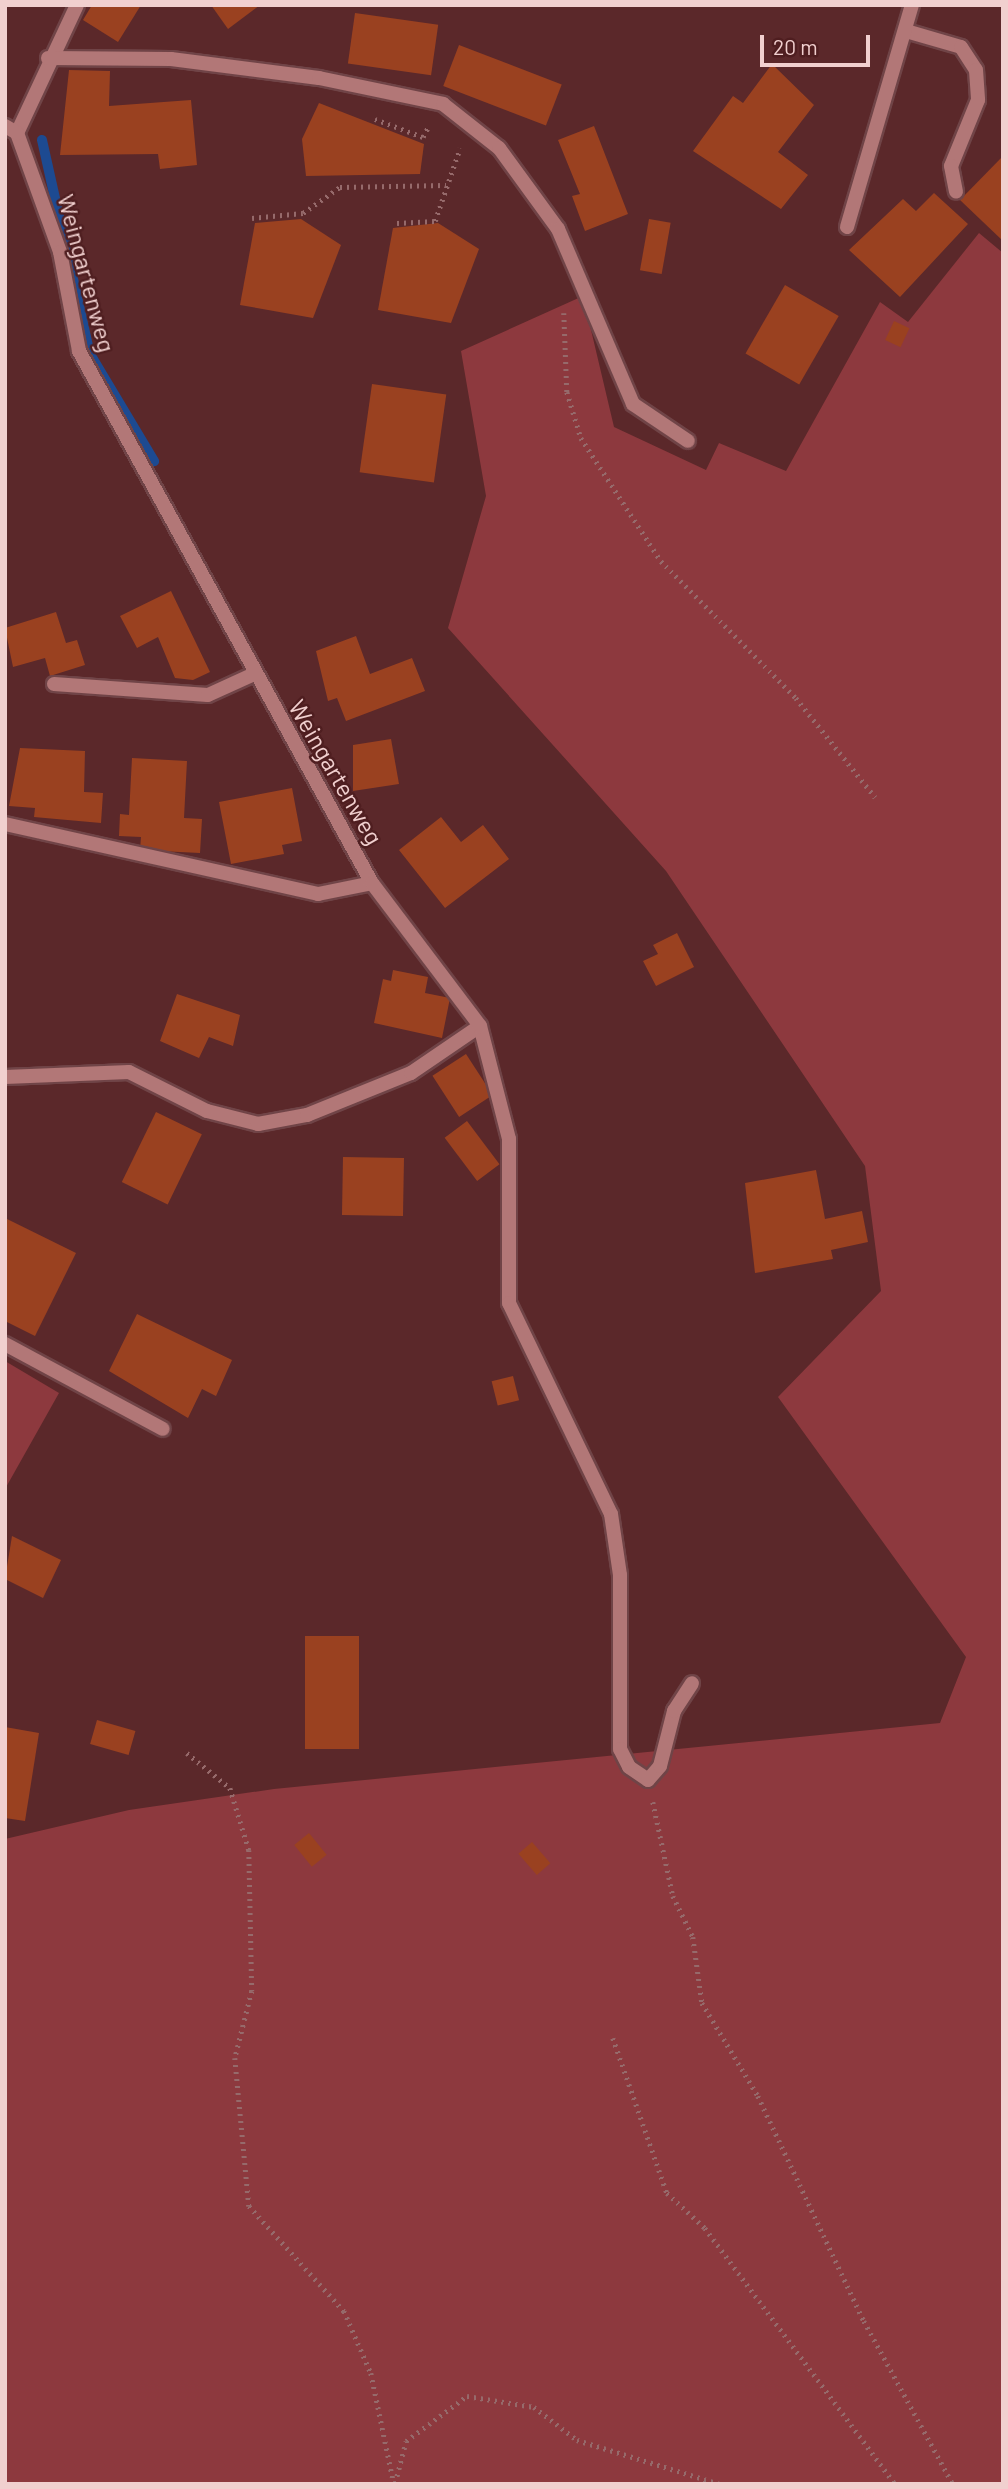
<!DOCTYPE html>
<style>
body{margin:0}
#map{position:relative;width:1008px;height:2489px;overflow:hidden;background:#5b282a;font-family:Barlow,sans-serif}
div>[style]{position:absolute}
[style*='--x']{left:calc(var(--x)*1px);top:calc(var(--y)*1px);width:calc(var(--w)*1px);rotate:calc(var(--a)*1deg)}
.green>*{inset:0;background:#8d393e}
.stream>*{height:10px;margin:-5px;padding:0 5px;transform-origin:5px;border-radius:5px;background:#1d4a91}
.building>*{inset:0;background:#9a4120;transform-origin:0 0}
.path>*{height:4.5px;margin-top:-2.25px;transform-origin:0;background:repeating-linear-gradient(90deg,#966a6b 0 2px,transparent 0 7px)}
.roads{filter:drop-shadow(2px 0 #704447) drop-shadow(-2px 0 #704447) drop-shadow(0 2px #704447) drop-shadow(0 -2px #704447)}
.lane>*{height:14px;margin:-7px;padding:0 7px;transform-origin:7px;border-radius:7px;background:#b27777}
.street>*{height:14px;margin:-7px;padding:0 7px;transform-origin:7px;border-radius:7px;background:#b27777}
span{translate:-50% -50%;white-space:nowrap;text-align:center;line-height:1.15;-webkit-text-stroke:5px #4f1e20;paint-order:stroke}
.street-label{font-size:24px;color:#f1d0cf}
.frame{position:absolute;inset:0;border:7px solid #f1d0cf;pointer-events:none}
.scale{position:absolute;left:760px;top:35px;width:110px;height:32px;box-sizing:border-box;border:4px solid #f1d0cf;border-top:0;padding-left:9px;font-size:21px;line-height:24px;white-space:nowrap;color:#f1d0cf;-webkit-text-stroke:5px #4f1e20;paint-order:stroke}
</style>
<div id="map">
<div class="green">
<div style="clip-path:polygon(979px 233px,1003px 253px,1003px 2484px,5px 2484px,5px 1839px,129px 1810px,274px 1789px,940px 1723px,966px 1657px,778px 1397px,881px 1291px,865px 1166px,666px 871px,448px 628px,486px 496px,461px 351px,583px 296px,614px 427px,706px 470px,719px 443px,786px 471px,880px 302px,908px 322px)"></div>
<div style="clip-path:polygon(5px 1361px,59px 1393px,5px 1489px)"></div>
</div>
<div class="stream">
<div style="--x:42;--y:140;--w:219;--a:77.4"></div>
<div style="--x:90;--y:354;--w:125;--a:59.1"></div>
</div>
<div class="building">
<div style="clip-path:polygon(92px 5px,141px 5px,118px 42px,83px 20px)"></div>
<div style="clip-path:polygon(211px 5px,260px 5px,228px 29px)"></div>
<div style="left:355px;top:13px;width:84px;height:51px;rotate:8deg"></div>
<div style="left:459px;top:45px;width:110px;height:44px;rotate:21deg"></div>
<div style="clip-path:polygon(772px 64px,814px 105px,778px 152px,808px 175px,781px 209px,693px 151px,733px 96px,743px 103px)"></div>
<div style="clip-path:polygon(69px 70px,110px 71px,109px 106px,191px 100px,197px 165px,160px 169px,158px 154px,60px 155px)"></div>
<div style="clip-path:polygon(319px 103px,424px 144px,420px 174px,306px 176px,302px 139px)"></div>
<div style="clip-path:polygon(594px 126px,628px 214px,585px 231px,572px 196px,580px 194px,558px 140px)"></div>
<div style="clip-path:polygon(1003px 156px,1003px 241px,960px 200px)"></div>
<div style="clip-path:polygon(934px 193px,968px 224px,900px 297px,849px 250px,903px 199px,916px 211px)"></div>
<div style="clip-path:polygon(301px 219px,341px 245px,313px 318px,240px 305px,255px 223px)"></div>
<div style="left:649px;top:219px;width:22px;height:52px;rotate:10deg"></div>
<div style="clip-path:polygon(438px 223px,479px 249px,451px 323px,378px 310px,393px 228px)"></div>
<div style="left:785px;top:285px;width:62px;height:79px;rotate:30deg"></div>
<div style="left:894px;top:321px;width:17px;height:21px;rotate:25deg"></div>
<div style="left:372px;top:384px;width:75px;height:89px;rotate:8deg"></div>
<div style="clip-path:polygon(171px 591px,210px 672px,193px 680px,175px 678px,158px 637px,137px 648px,120px 616px)"></div>
<div style="clip-path:polygon(56px 612px,66px 643px,77px 640px,85px 665px,50px 676px,45px 658px,13px 667px,5px 628px)"></div>
<div style="clip-path:polygon(356px 636px,370px 674px,412px 658px,425px 691px,346px 721px,337px 698px,328px 701px,316px 651px)"></div>
<div style="clip-path:polygon(391px 739px,399px 784px,353px 791px,353px 745px)"></div>
<div style="clip-path:polygon(20px 748px,85px 751px,84px 792px,103px 793px,101px 823px,34px 817px,35px 808px,9px 806px)"></div>
<div style="clip-path:polygon(132px 758px,187px 761px,184px 818px,202px 819px,200px 853px,140px 850px,141px 837px,119px 836px,120px 814px,129px 815px)"></div>
<div style="clip-path:polygon(292px 788px,302px 841px,282px 845px,284px 854px,231px 864px,219px 802px)"></div>
<div style="clip-path:polygon(441px 817px,461px 842px,483px 825px,509px 859px,445px 908px,399px 850px)"></div>
<div style="clip-path:polygon(677px 933px,694px 967px,656px 986px,643px 961px,658px 954px,653px 945px)"></div>
<div style="clip-path:polygon(393px 970px,428px 977px,425px 993px,450px 998px,442px 1038px,374px 1023px,383px 979px,391px 981px)"></div>
<div style="clip-path:polygon(177px 994px,240px 1015px,233px 1046px,209px 1037px,199px 1058px,160px 1041px)"></div>
<div style="left:466px;top:1054px;width:49px;height:40px;rotate:57deg"></div>
<div style="left:156px;top:1112px;width:51px;height:78px;rotate:26deg"></div>
<div style="left:467px;top:1121px;width:54px;height:28px;rotate:53deg"></div>
<div style="left:343px;top:1157px;width:61px;height:58px;rotate:1deg"></div>
<div style="clip-path:polygon(816px 1170px,825px 1219px,862px 1211px,868px 1242px,831px 1250px,833px 1259px,755px 1273px,745px 1183px)"></div>
<div style="clip-path:polygon(5px 1218px,76px 1253px,35px 1336px,5px 1321px)"></div>
<div style="clip-path:polygon(137px 1314px,232px 1360px,216px 1396px,202px 1389px,188px 1418px,109px 1371px)"></div>
<div style="left:513px;top:1376px;width:25px;height:22px;rotate:76deg"></div>
<div style="clip-path:polygon(12px 1536px,61px 1560px,43px 1598px,5px 1579px)"></div>
<div style="left:305px;top:1636px;width:54px;height:113px"></div>
<div style="left:97px;top:1720px;width:40px;height:25px;rotate:16deg"></div>
<div style="clip-path:polygon(5px 1727px,39px 1733px,25px 1821px,5px 1818px)"></div>
<div style="left:309px;top:1833px;width:28px;height:19px;rotate:51deg"></div>
<div style="left:532px;top:1842px;width:28px;height:18px;rotate:49deg"></div>
</div>
<div class="path">
<div style="--x:375;--y:119;--w:51;--a:20.6"></div>
<div style="--x:423;--y:137;--w:13;--a:-63"></div>
<div style="--x:252;--y:218;--w:51;--a:-5.6"></div>
<div style="--x:303;--y:213;--w:45;--a:-35.1"></div>
<div style="--x:340;--y:187;--w:106;--a:-1.1"></div>
<div style="--x:397;--y:223;--w:38;--a:-3"></div>
<div style="--x:435;--y:221;--w:77;--a:-71.1"></div>
<div style="--x:564;--y:313;--w:79;--a:87.8"></div>
<div style="--x:567;--y:392;--w:48;--a:73.1"></div>
<div style="--x:581;--y:438;--w:147;--a:57"></div>
<div style="--x:661;--y:561;--w:192;--a:45.4"></div>
<div style="--x:796;--y:698;--w:127;--a:51.4"></div>
<div style="--x:187;--y:1753;--w:55;--a:39.1"></div>
<div style="--x:230;--y:1788;--w:65;--a:73"></div>
<div style="--x:249;--y:1850;--w:141;--a:88.8"></div>
<div style="--x:252;--y:1991;--w:69;--a:104.2"></div>
<div style="--x:235;--y:2058;--w:149;--a:84.6"></div>
<div style="--x:249;--y:2206;--w:142;--a:47.9"></div>
<div style="--x:344;--y:2311;--w:68;--a:66.5"></div>
<div style="--x:371;--y:2373;--w:113;--a:78.3"></div>
<div style="--x:653;--y:1802;--w:96;--a:78"></div>
<div style="--x:673;--y:1896;--w:46;--a:64"></div>
<div style="--x:693;--y:1937;--w:67;--a:82.2"></div>
<div style="--x:702;--y:2003;--w:109;--a:58.9"></div>
<div style="--x:758;--y:2096;--w:249;--a:64.8"></div>
<div style="--x:864;--y:2321;--w:186;--a:61.4"></div>
<div style="--x:613;--y:2038;--w:164;--a:70.8"></div>
<div style="--x:667;--y:2193;--w:52;--a:42.6"></div>
<div style="--x:705;--y:2228;--w:319;--a:53.4"></div>
<div style="--x:395;--y:2483;--w:43;--a:-75.3"></div>
<div style="--x:406;--y:2441;--w:76;--a:-36.4"></div>
<div style="--x:467;--y:2396;--w:68;--a:9.3"></div>
<div style="--x:534;--y:2407;--w:54;--a:37.5"></div>
<div style="--x:577;--y:2440;--w:150;--a:17.1"></div>
</div>
<div class="roads">
<div class="lane">
<div style="--x:906;--y:31;--w:57;--a:16.2"></div>
<div style="--x:961;--y:47;--w:27;--a:57"></div>
<div style="--x:976;--y:70;--w:30;--a:86"></div>
<div style="--x:978;--y:100;--w:71;--a:112.2"></div>
<div style="--x:951;--y:166;--w:26;--a:79"></div>
<div style="--x:54;--y:684;--w:154;--a:4.1"></div>
<div style="--x:208;--y:695;--w:51;--a:-24.5"></div>
<div style="--x:5;--y:824;--w:321;--a:12.6"></div>
<div style="--x:318;--y:894;--w:55;--a:-11.5"></div>
<div style="--x:5;--y:1077;--w:124;--a:-2.3"></div>
<div style="--x:129;--y:1072;--w:87;--a:26.6"></div>
<div style="--x:207;--y:1111;--w:53;--a:14.3"></div>
<div style="--x:258;--y:1124;--w:50;--a:-10.4"></div>
<div style="--x:307;--y:1115;--w:112;--a:-22"></div>
<div style="--x:411;--y:1073;--w:83;--a:-34.3"></div>
<div style="--x:480;--y:1026;--w:117;--a:75.6"></div>
<div style="--x:509;--y:1139;--w:164;--a:90"></div>
<div style="--x:509;--y:1303;--w:234;--a:64.2"></div>
<div style="--x:611;--y:1514;--w:62;--a:81.6"></div>
<div style="--x:620;--y:1575;--w:174;--a:90"></div>
<div style="--x:620;--y:1749;--w:20;--a:63"></div>
<div style="--x:629;--y:1767;--w:23;--a:34"></div>
<div style="--x:648;--y:1780;--w:18;--a:-49"></div>
<div style="--x:660;--y:1766;--w:57;--a:-75.7"></div>
<div style="--x:674;--y:1711;--w:33;--a:-57"></div>
<div style="--x:5;--y:1344;--w:179;--a:28.3"></div>
</div>
<div class="street">
<div style="--x:77;--y:5;--w:141;--a:115.1"></div>
<div style="--x:17;--y:133;--w:127;--a:70.1"></div>
<div style="--x:60;--y:252;--w:101;--a:79.1"></div>
<div style="--x:79;--y:351;--w:607;--a:61.16"></div>
<div style="--x:372;--y:883;--w:179;--a:52.9"></div>
<div style="--x:48;--y:58;--w:123;--a:0.5"></div>
<div style="--x:171;--y:59;--w:149;--a:7.3"></div>
<div style="--x:319;--y:78;--w:127;--a:11.8"></div>
<div style="--x:443;--y:104;--w:71;--a:38.2"></div>
<div style="--x:499;--y:148;--w:100;--a:53.9"></div>
<div style="--x:558;--y:229;--w:190;--a:66.8"></div>
<div style="--x:633;--y:404;--w:66;--a:33.9"></div>
<div style="--x:5;--y:126;--w:14;--a:30"></div>
<div style="--x:847;--y:227;--w:231;--a:-73.7"></div>
</div>
</div>
<div class="street-label">
<span style="left:87px;top:273px;rotate:75deg">Weingartenweg</span>
<span style="left:336px;top:772px;rotate:60deg">Weingartenweg</span>
</div>
<div class="frame"></div>
<div class="scale">20 m</div>
</div>
